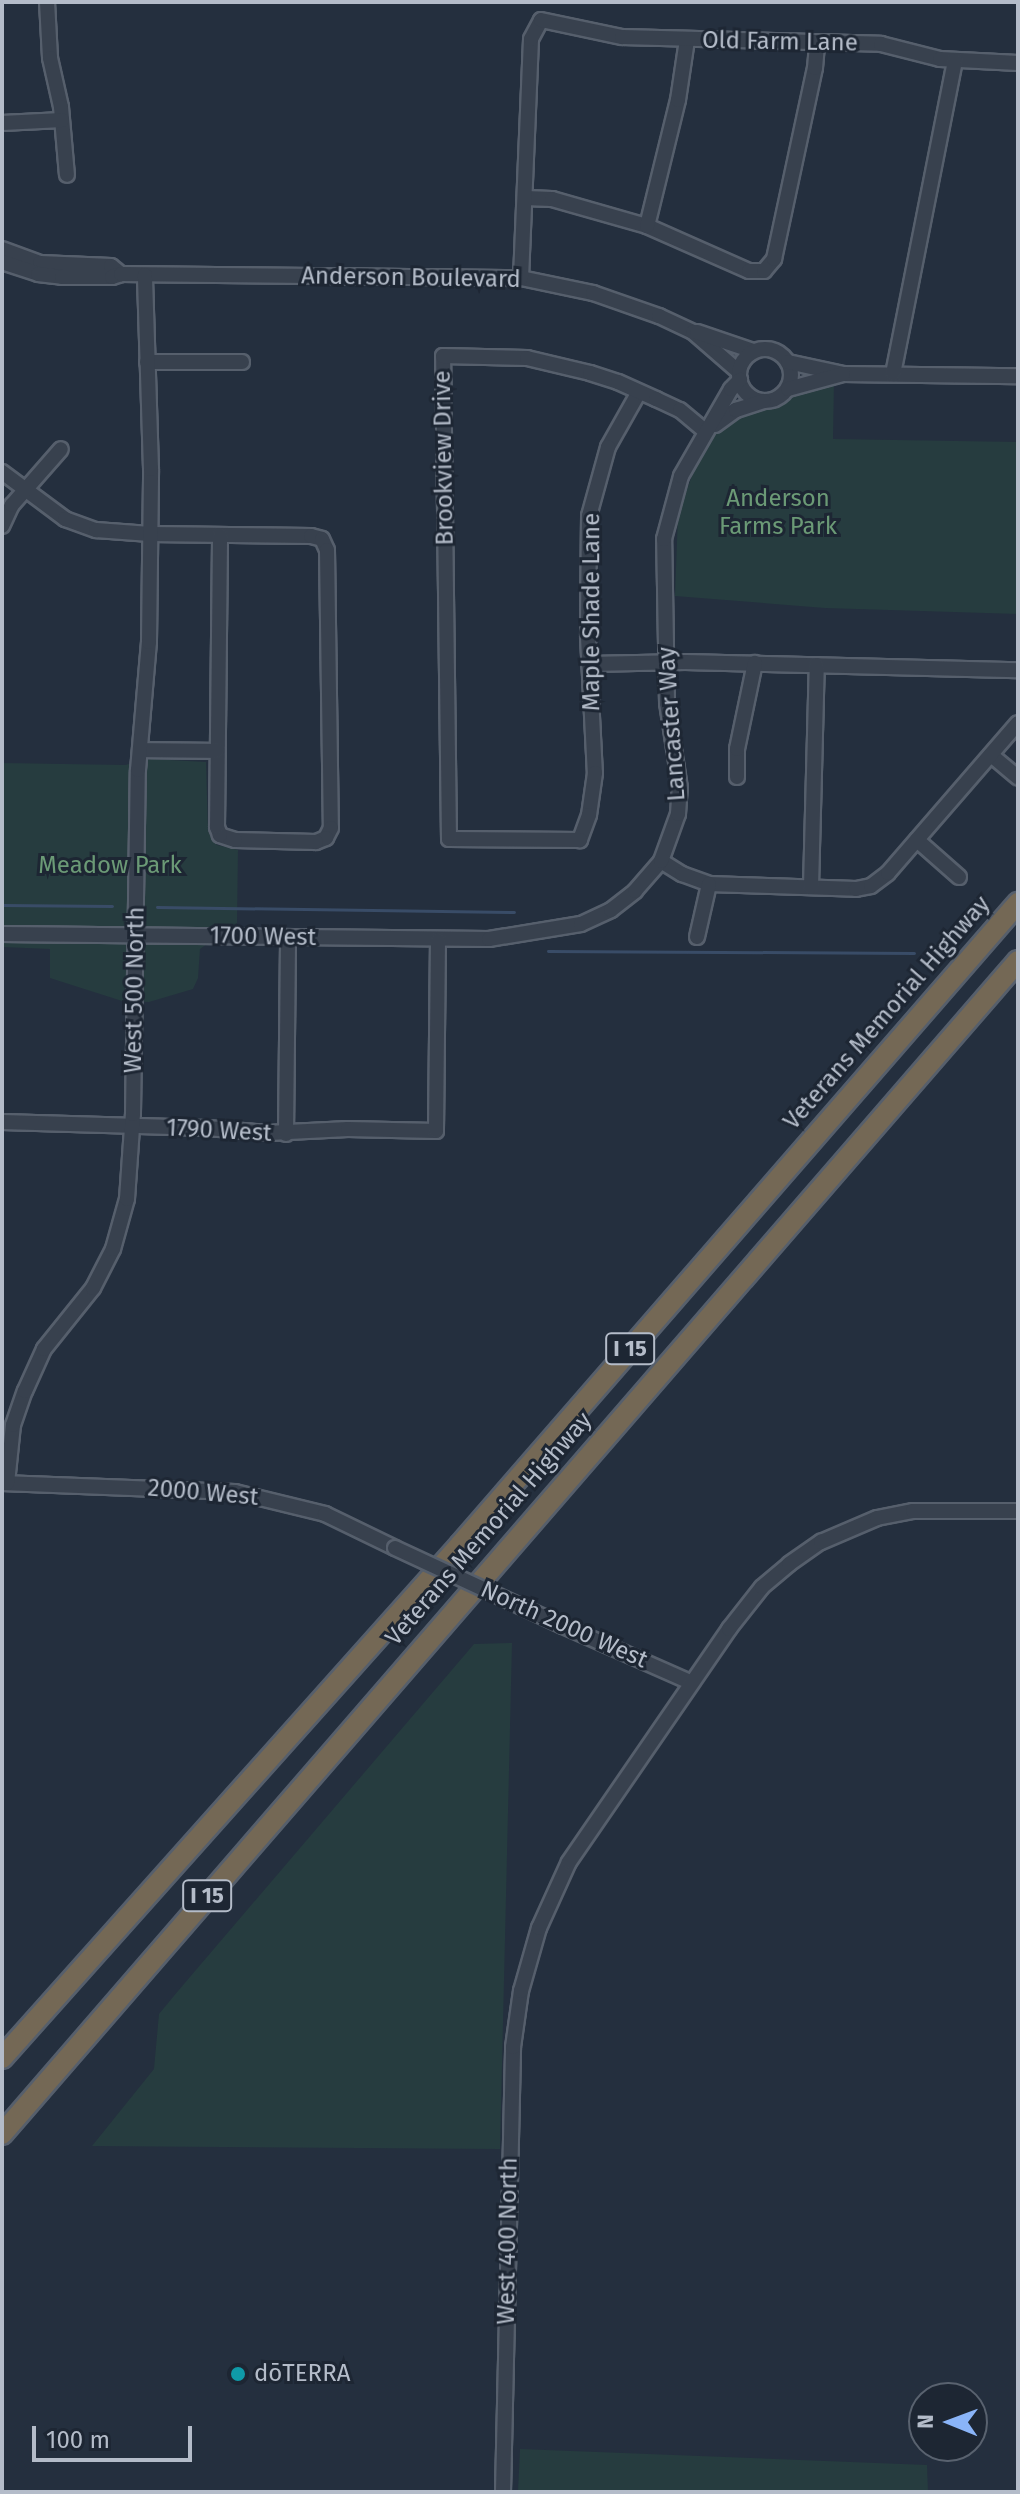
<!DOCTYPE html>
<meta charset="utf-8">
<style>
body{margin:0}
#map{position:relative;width:1020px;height:2494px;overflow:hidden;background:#242f3e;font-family:"Fira Sans",sans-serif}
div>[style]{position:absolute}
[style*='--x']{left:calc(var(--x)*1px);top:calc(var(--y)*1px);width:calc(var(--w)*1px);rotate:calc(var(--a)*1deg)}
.green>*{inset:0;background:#263c3f}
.stream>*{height:3px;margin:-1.5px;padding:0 1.5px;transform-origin:1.5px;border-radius:1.5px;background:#394c67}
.roads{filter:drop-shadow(2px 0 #565f6c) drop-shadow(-2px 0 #565f6c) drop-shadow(0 2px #565f6c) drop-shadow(0 -2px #565f6c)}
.minor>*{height:14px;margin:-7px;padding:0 7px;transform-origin:7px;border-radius:7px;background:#38414e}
.minor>.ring{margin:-7px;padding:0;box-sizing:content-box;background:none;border:14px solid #38414e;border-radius:50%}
.highway>*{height:20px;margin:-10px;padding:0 10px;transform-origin:10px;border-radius:10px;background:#746855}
.bridges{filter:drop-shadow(2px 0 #565f6c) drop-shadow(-2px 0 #565f6c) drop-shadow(0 2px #565f6c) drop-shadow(0 -2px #565f6c)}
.minor-bridge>*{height:14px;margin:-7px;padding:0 7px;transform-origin:7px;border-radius:7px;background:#38414e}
.dots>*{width:22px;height:22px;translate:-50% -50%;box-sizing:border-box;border:4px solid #1d2633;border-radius:50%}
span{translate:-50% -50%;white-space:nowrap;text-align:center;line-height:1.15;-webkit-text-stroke:6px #1d2633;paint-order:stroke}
.shield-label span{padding:2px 6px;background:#1d2633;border:2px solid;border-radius:6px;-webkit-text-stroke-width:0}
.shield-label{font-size:22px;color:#b4bcc9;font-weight:700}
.street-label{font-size:24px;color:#b4bcc9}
.park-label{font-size:24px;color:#6b9a76}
.poi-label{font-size:24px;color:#b4bcc9}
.left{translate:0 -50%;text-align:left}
.frame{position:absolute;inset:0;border:4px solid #b4bcc9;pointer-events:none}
.north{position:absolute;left:908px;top:2382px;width:80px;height:80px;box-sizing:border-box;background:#1d2633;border:2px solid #59626f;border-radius:50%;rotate:271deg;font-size:22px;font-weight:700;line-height:32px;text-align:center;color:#b4bcc9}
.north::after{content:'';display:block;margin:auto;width:28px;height:36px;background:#8ab4f8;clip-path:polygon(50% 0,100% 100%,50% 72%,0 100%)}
.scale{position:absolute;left:32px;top:2426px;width:160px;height:36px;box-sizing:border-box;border:4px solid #b4bcc9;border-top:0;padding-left:10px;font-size:24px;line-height:28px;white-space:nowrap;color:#b4bcc9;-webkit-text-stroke:6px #1d2633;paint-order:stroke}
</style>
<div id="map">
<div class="green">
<div style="clip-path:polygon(834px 382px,833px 439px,1018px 442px,1018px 614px,825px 608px,675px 596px,678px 514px,699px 457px,714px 435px,729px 420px,748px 411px)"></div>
<div style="clip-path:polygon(151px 759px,206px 762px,208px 831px,217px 845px,238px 850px,237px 923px,200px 949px,198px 978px,193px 989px,149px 1002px,122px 1001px,50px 978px,50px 949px,2px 947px,2px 763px,125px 765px)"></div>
<div style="clip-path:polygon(512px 1643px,500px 2149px,92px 2146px,154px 2069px,159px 2014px,178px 1991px,474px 1644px)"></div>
<div style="clip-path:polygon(520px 2449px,927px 2465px,928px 2492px,518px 2492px)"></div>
</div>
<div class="stream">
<div style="--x:2;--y:905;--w:110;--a:0.5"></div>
<div style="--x:157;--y:907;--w:357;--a:0.8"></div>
<div style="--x:548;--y:951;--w:366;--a:0.3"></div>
</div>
<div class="roads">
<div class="minor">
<div style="--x:47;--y:2;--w:56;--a:86.9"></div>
<div style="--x:50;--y:58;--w:50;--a:77.3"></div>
<div style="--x:61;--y:107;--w:68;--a:85"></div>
<div style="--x:2;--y:123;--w:60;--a:-2.9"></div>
<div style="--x:525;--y:198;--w:27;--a:2"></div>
<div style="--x:552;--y:199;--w:99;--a:15.9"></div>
<div style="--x:647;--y:226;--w:111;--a:23.8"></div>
<div style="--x:749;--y:271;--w:15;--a:0"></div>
<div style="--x:764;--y:271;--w:16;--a:-50"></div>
<div style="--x:774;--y:259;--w:195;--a:-77.9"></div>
<div style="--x:815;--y:68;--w:25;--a:-85"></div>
<div style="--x:647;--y:226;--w:130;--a:-76.2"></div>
<div style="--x:678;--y:100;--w:61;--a:-81.5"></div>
<div style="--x:2;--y:249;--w:40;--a:20.2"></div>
<div style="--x:40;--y:263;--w:71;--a:2.4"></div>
<div style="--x:111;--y:266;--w:13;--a:39"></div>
<div style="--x:2;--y:262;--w:38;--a:18"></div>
<div style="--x:38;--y:274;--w:24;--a:7"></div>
<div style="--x:62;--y:277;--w:50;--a:0"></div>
<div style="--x:112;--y:277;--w:9;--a:-18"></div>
<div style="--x:121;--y:274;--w:400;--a:0.6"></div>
<div style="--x:521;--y:278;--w:74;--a:11.8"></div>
<div style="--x:593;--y:293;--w:70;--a:19.2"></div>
<div style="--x:659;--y:316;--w:38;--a:25"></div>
<div style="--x:693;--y:332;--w:61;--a:41"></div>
<div style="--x:521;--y:278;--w:239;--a:-87.6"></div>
<div style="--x:531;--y:39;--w:21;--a:-62"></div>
<div style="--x:541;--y:20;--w:83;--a:11.9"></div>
<div style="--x:622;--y:37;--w:259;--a:1.5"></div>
<div style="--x:881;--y:44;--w:61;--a:14.3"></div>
<div style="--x:940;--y:59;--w:78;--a:2.9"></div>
<div style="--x:697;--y:332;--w:59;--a:18.7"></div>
<div class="ring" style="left:739px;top:349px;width:38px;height:38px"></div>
<div style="--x:147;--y:362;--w:95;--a:0"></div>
<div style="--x:788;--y:362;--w:56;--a:12.3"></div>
<div style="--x:843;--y:374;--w:175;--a:0.7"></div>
<div style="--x:893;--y:374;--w:319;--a:-78.8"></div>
<div style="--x:788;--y:389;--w:57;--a:-15.3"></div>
<div style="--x:639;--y:392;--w:63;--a:119.4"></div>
<div style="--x:608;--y:447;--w:72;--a:105.4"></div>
<div style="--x:589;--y:516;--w:121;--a:90.5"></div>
<div style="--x:588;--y:637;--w:136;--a:87.1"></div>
<div style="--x:595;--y:773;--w:42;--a:98.1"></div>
<div style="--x:589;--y:815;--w:27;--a:110"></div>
<div style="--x:580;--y:840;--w:131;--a:-179.6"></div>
<div style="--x:449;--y:839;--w:483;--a:-90.7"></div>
<div style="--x:443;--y:356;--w:84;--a:1.4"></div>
<div style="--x:527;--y:358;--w:65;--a:13.4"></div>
<div style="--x:590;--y:373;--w:29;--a:18"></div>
<div style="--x:618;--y:382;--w:42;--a:24.1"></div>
<div style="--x:656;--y:399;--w:26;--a:25"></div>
<div style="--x:680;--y:410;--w:33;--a:40"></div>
<div style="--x:715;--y:425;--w:26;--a:-36"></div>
<div style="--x:736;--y:410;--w:29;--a:-18"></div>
<div style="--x:2;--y:472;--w:79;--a:36.7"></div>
<div style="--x:65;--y:519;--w:33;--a:20"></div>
<div style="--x:96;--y:530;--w:54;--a:4.2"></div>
<div style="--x:150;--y:534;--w:161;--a:0.7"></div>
<div style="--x:311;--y:536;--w:11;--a:15"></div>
<div style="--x:322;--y:539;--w:12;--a:66"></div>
<div style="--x:327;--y:550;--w:278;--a:89.2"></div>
<div style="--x:331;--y:828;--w:11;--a:117"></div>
<div style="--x:326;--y:838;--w:11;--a:158"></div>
<div style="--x:316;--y:842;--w:81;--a:-178.6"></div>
<div style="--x:235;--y:840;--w:16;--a:-162"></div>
<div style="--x:220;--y:835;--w:9;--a:-111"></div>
<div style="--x:217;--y:827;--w:292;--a:-89.4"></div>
<div style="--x:2;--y:526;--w:23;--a:-65"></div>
<div style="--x:12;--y:505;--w:74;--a:-48.8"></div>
<div style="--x:589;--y:664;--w:96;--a:-1.2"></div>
<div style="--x:685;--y:662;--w:333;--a:1.4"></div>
<div style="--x:140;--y:750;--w:77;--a:0.7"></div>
<div style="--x:991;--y:755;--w:35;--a:40"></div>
<div style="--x:737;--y:777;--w:28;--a:-90"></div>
<div style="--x:737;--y:749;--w:88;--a:-78.2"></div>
<div style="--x:917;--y:840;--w:56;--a:41.4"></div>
<div style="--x:661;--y:861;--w:25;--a:32"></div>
<div style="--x:682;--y:874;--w:29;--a:20"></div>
<div style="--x:709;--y:884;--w:147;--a:1.9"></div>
<div style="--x:856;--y:889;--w:15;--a:-11"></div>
<div style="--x:871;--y:886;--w:21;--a:-37"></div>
<div style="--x:888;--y:873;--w:198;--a:-49.1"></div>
<div style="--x:811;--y:887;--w:222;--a:-88.5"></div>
<div style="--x:2;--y:934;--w:487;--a:0.6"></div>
<div style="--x:489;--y:939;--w:93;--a:-9.3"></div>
<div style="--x:581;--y:924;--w:33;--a:-25"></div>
<div style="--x:611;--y:910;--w:31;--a:-38"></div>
<div style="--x:635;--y:891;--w:40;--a:-49"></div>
<div style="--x:661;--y:861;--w:50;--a:-70.1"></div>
<div style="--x:678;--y:814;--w:26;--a:-86"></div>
<div style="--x:680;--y:788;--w:86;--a:-98.7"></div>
<div style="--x:667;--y:703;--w:164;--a:-91"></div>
<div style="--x:664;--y:539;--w:65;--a:-74.9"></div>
<div style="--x:681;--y:476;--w:100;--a:-60.1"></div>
<div style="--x:731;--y:389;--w:13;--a:-45"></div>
<div style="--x:697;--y:937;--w:54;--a:-77.2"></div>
<div style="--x:2;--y:1122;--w:205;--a:1.7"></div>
<div style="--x:207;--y:1128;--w:61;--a:4.7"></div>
<div style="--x:268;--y:1133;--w:80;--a:-2.9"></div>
<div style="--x:348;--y:1129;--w:88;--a:1.3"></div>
<div style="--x:436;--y:1131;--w:191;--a:-89.4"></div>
<div style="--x:286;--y:1134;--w:196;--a:-89.4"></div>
<div style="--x:2;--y:1483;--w:233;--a:2.2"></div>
<div style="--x:235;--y:1492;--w:93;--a:13.7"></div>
<div style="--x:325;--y:1514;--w:78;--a:25.9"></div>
<div style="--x:7;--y:1483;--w:58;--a:-84.1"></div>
<div style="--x:13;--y:1425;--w:36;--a:-71"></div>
<div style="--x:25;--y:1391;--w:46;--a:-65.7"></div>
<div style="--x:44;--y:1349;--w:78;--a:-51.2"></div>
<div style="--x:93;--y:1288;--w:44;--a:-62.9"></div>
<div style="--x:113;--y:1249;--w:52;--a:-74.4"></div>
<div style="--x:127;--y:1199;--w:85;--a:-86"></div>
<div style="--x:133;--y:1114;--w:344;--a:-89.2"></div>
<div style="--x:138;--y:770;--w:128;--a:-85.1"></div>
<div style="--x:149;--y:642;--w:173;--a:-89.3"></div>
<div style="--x:151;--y:469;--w:194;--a:-91.8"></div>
<div style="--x:563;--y:1626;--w:139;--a:23.8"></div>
<div style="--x:503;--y:2492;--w:445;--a:-88.7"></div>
<div style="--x:513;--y:2047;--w:57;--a:-81.9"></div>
<div style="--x:521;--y:1991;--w:66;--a:-74.1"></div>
<div style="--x:539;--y:1928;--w:72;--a:-65.6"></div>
<div style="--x:569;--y:1862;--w:283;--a:-55.5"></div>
<div style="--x:729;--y:1629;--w:53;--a:-51.8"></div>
<div style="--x:762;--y:1587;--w:35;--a:-40"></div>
<div style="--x:789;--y:1564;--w:39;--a:-35"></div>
<div style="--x:821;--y:1542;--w:61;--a:-23.2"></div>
<div style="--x:877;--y:1518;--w:37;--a:-11"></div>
<div style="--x:913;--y:1511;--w:105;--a:0"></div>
</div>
<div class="highway">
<div style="--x:2;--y:2058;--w:688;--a:-48.24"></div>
<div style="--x:460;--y:1545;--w:851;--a:-49"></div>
<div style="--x:2;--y:2134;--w:1552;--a:-49.1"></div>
</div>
</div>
<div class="bridges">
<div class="minor-bridge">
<div style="--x:395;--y:1548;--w:185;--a:24.9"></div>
</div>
</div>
<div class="dots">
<div style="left:238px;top:2374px;background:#0f9aa8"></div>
</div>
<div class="shield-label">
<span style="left:630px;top:1349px">I 15</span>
<span style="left:207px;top:1896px">I 15</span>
</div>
<div class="street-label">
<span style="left:780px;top:42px;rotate:1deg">Old Farm Lane</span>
<span style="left:411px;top:278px;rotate:1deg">Anderson Boulevard</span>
<span style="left:444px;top:458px;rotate:-91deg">Brookview Drive</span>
<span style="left:592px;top:612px;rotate:-90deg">Maple Shade Lane</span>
<span style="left:672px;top:724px;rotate:-94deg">Lancaster Way</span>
<span style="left:263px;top:937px;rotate:1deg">1700 West</span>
<span style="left:135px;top:990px;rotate:-89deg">West 500 North</span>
<span style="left:887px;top:1013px;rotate:-49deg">Veterans Memorial Highway</span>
<span style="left:219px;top:1131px;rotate:3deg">1790 West</span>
<span style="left:203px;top:1493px;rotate:5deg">2000 West</span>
<span style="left:489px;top:1529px;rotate:-49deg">Veterans Memorial Highway</span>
<span style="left:564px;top:1625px;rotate:24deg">North 2000 West</span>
<span style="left:508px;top:2241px;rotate:-89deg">West 400 North</span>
</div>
<div class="park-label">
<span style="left:778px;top:513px">Anderson<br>Farms Park</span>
<span style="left:110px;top:866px">Meadow Park</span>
</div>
<div class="poi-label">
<span class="left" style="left:254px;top:2374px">dōTERRA</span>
</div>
<div class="frame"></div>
<div class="north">N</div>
<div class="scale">100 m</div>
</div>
